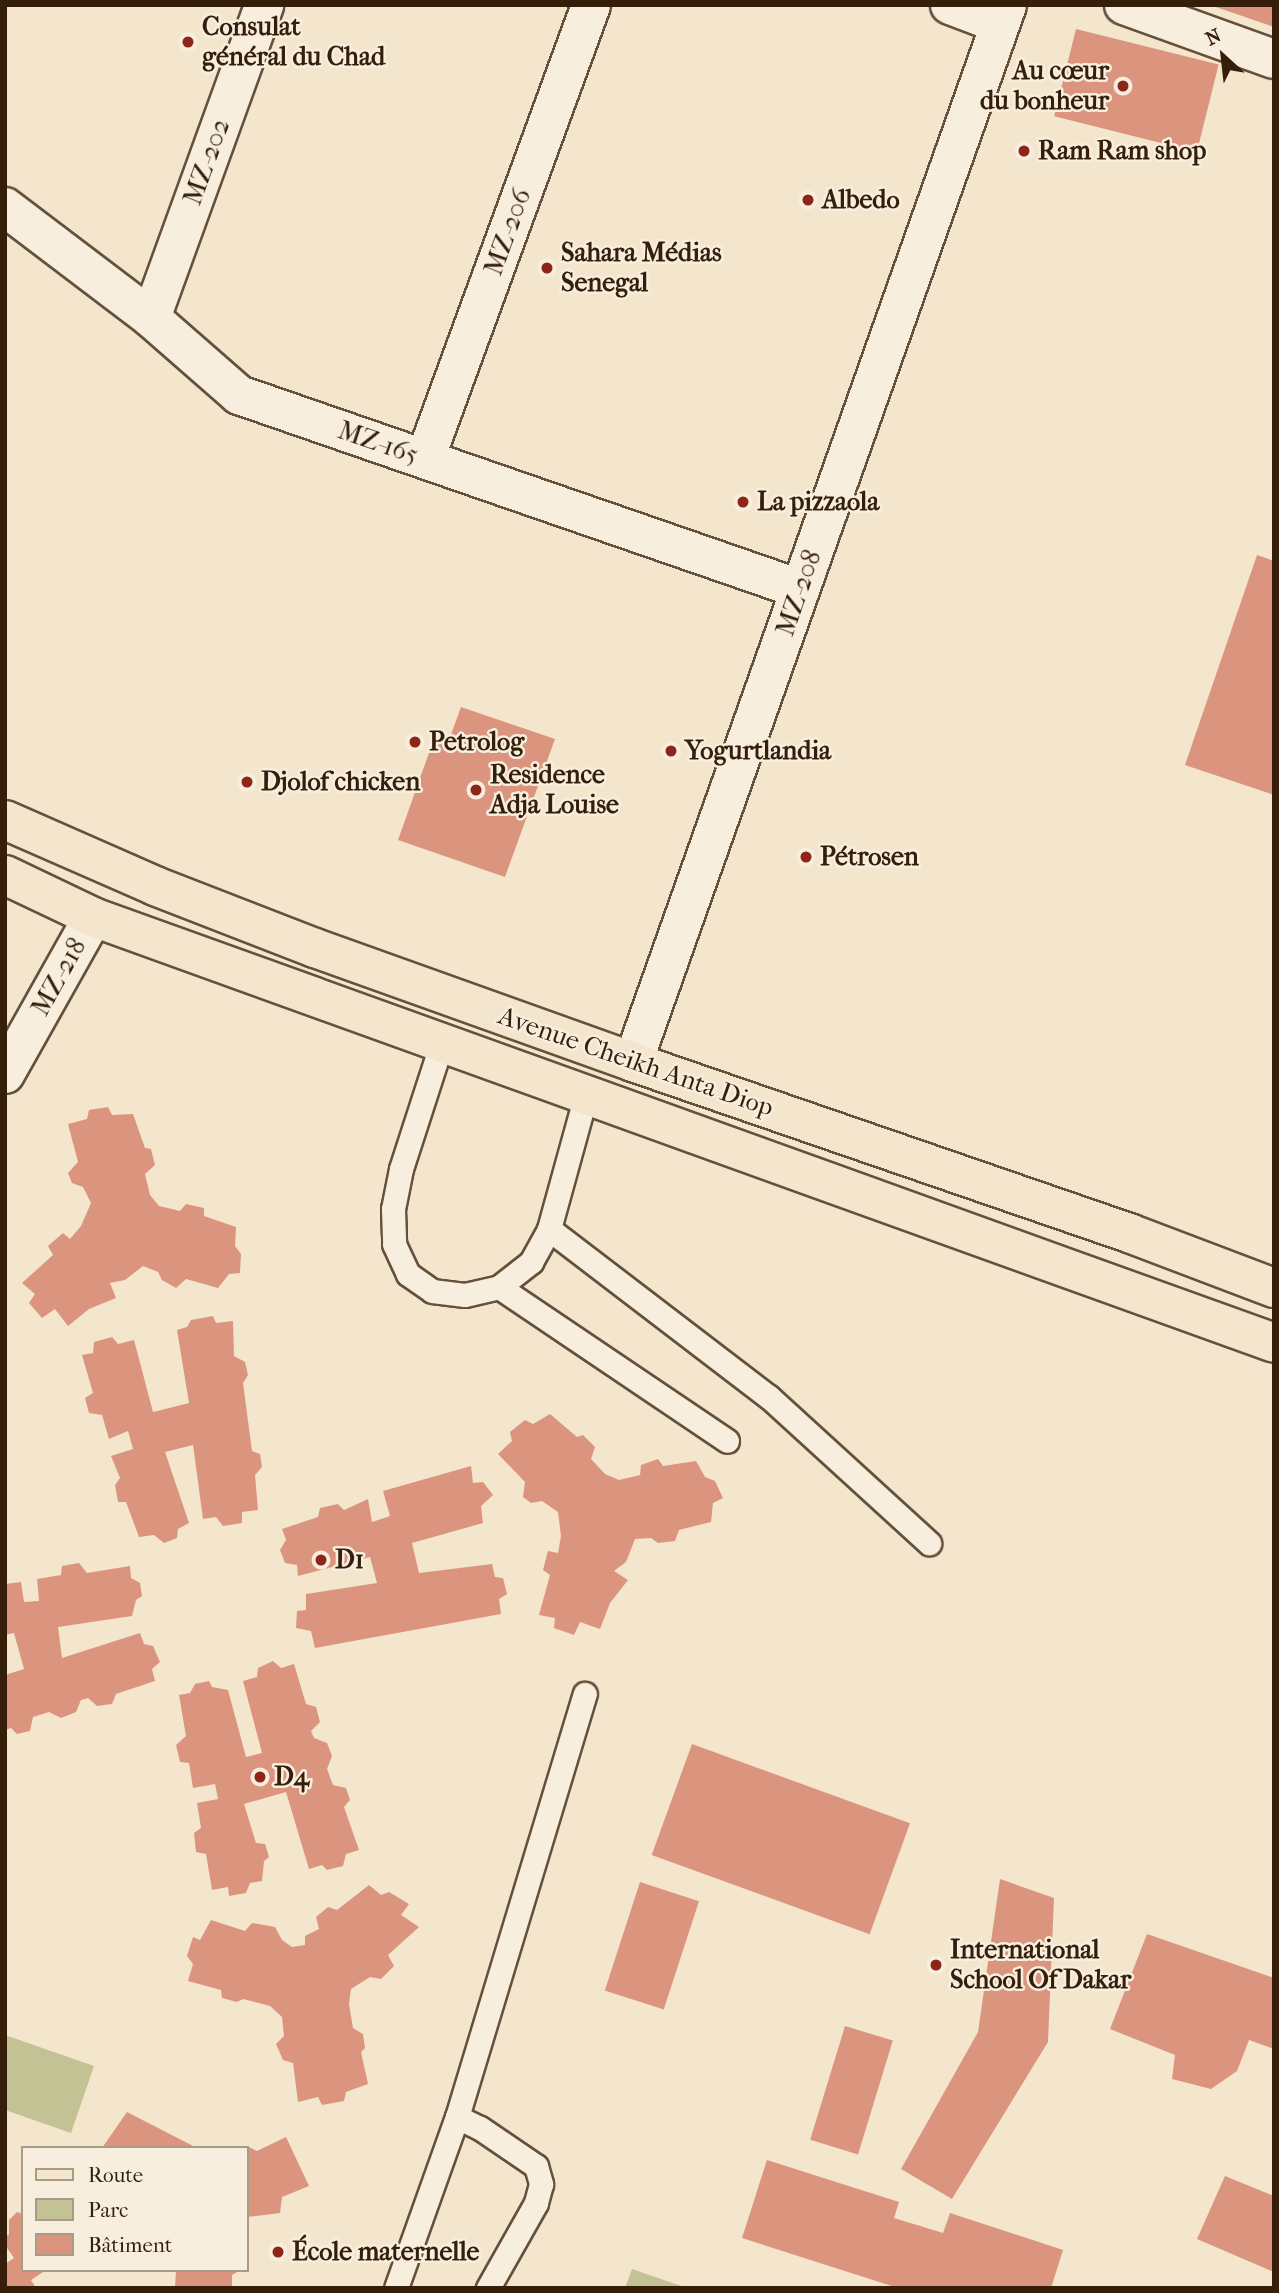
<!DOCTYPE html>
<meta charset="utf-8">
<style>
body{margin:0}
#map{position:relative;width:1279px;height:2293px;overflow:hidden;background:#f4e5cd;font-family:"IM FELL French Canon",serif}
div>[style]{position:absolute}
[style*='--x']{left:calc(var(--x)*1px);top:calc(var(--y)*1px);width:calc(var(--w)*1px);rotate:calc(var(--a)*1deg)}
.green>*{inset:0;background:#c2c294}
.building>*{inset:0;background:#db957e;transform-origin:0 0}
.roads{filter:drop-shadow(2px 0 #65503b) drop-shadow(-2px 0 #65503b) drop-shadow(0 2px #65503b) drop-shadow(0 -2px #65503b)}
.service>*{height:23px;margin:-11.5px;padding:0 11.5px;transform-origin:11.5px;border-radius:11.5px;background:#f8eede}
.minor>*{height:38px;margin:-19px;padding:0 19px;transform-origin:19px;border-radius:19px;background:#f8eede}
.primary>*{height:38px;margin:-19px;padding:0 19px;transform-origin:19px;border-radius:19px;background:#f4e5cd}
.dots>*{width:19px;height:19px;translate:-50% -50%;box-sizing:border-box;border:4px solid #f8eede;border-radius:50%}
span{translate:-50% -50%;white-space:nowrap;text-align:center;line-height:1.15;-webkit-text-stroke:5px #f8eede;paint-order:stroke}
.poi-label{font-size:26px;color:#351e0a;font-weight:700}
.left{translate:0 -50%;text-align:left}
.right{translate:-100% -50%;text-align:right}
.street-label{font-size:26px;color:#351e0a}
.frame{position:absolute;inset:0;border:7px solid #351e0a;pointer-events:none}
.legend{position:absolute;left:21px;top:2146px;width:228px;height:126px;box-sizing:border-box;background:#f8eede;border:2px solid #aa9b89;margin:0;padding:9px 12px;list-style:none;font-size:21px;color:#351e0a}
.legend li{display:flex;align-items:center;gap:14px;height:35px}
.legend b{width:35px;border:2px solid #aa9b89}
.north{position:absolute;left:1188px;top:21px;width:70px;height:70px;-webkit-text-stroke:5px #f8eede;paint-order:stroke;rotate:333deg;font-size:19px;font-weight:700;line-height:28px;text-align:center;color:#351e0a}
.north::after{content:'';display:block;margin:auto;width:24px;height:32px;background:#351e0a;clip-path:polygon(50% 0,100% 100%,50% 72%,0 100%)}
</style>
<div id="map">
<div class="green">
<div style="clip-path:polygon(5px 2035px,94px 2066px,71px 2133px,5px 2110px)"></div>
<div style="clip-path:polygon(632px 2269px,687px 2288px,625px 2288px)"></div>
</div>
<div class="building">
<div style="clip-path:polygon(1213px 5px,1274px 5px,1274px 27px,1213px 6px)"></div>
<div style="left:1076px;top:29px;width:147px;height:90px;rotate:14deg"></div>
<div style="clip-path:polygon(1257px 555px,1274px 561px,1274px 795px,1185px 765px)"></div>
<div style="clip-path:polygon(461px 707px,555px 739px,505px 877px,398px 840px,435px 736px,449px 740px)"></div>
<div style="clip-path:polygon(108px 1107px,112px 1115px,133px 1114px,145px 1148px,151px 1149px,155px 1165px,145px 1174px,150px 1195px,159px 1206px,180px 1211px,186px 1204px,204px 1208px,204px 1216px,236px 1227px,235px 1246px,241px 1254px,240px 1273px,229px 1274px,218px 1288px,186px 1279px,176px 1288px,162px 1280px,158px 1272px,143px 1266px,125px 1280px,110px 1283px,116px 1298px,89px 1309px,68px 1326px,55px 1309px,42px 1318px,29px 1303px,35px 1294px,22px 1283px,53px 1255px,48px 1246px,63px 1233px,70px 1239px,81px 1226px,91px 1203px,83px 1187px,72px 1183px,68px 1173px,78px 1162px,68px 1124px,87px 1119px,89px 1110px)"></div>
<div style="clip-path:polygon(213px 1316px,216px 1323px,233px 1321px,234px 1356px,245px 1362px,248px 1375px,243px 1383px,252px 1451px,260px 1454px,262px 1467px,255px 1475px,258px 1510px,242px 1512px,242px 1523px,223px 1526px,216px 1517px,203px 1519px,193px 1445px,165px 1452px,189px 1523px,178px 1529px,177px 1538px,164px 1543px,154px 1535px,139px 1537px,126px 1502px,118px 1502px,115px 1485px,120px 1478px,111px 1456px,133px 1449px,128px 1431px,109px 1439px,102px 1415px,89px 1413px,85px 1398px,93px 1393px,82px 1355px,93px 1353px,94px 1342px,112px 1337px,118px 1344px,134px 1340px,153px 1412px,189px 1403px,177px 1330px,187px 1327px,191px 1320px)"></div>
<div style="clip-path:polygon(550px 1414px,577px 1437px,583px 1435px,595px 1447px,591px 1459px,605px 1474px,619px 1480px,640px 1475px,641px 1465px,658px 1459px,663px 1466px,696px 1461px,705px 1477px,715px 1481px,723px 1498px,713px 1503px,711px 1522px,679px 1530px,675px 1541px,658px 1543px,651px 1538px,635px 1539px,626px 1562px,614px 1571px,628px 1580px,610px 1603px,600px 1629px,580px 1622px,574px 1635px,554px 1628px,555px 1618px,539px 1615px,550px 1575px,543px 1570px,548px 1551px,558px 1553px,561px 1536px,558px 1512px,542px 1501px,531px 1503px,523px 1497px,525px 1482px,498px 1454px,512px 1441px,510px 1432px,525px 1420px,533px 1424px)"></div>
<div style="clip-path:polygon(471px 1466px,473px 1483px,483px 1482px,493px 1495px,481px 1506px,483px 1523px,412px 1543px,419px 1573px,492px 1564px,495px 1577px,503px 1578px,507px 1594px,499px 1599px,501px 1614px,315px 1648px,311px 1631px,296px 1628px,297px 1611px,306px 1610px,306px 1594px,377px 1583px,370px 1557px,298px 1576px,297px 1565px,285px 1563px,280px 1550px,286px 1540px,282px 1529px,318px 1517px,320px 1508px,338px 1504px,344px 1510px,368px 1499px,372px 1522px,390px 1516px,383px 1491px)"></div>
<div style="clip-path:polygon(79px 1563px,87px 1573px,130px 1566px,131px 1578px,140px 1583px,142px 1596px,136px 1600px,132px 1616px,58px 1627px,62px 1658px,140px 1633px,144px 1644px,153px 1646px,160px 1662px,152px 1669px,155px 1681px,116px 1694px,112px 1704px,97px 1706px,88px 1698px,81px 1700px,76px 1712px,61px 1718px,49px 1712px,33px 1717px,30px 1731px,17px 1734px,11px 1728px,5px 1730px,5px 1675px,24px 1669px,14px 1633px,5px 1635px,5px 1584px,21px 1582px,24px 1602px,39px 1601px,37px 1579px,61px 1575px,62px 1566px)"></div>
<div style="clip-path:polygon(273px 1661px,281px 1668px,294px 1664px,306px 1704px,316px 1707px,320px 1722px,311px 1731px,314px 1738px,327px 1743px,332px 1756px,327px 1769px,333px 1785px,346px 1788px,350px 1800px,344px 1807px,359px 1850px,346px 1854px,343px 1866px,327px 1870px,322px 1865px,309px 1869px,286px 1792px,244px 1804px,256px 1843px,265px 1844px,269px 1857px,264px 1861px,262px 1881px,250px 1883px,246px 1893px,229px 1896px,228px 1887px,212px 1890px,206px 1854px,196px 1852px,194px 1833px,201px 1828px,197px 1803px,218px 1799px,215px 1784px,193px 1788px,189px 1763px,180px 1762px,176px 1745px,186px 1736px,179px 1695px,190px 1693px,195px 1684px,209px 1681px,212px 1687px,228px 1690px,246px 1757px,262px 1753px,243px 1681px,257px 1677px,258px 1668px)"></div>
<div style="left:692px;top:1744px;width:232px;height:118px;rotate:20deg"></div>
<div style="clip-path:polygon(1000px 1879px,1054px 1898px,1048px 2042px,952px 2199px,901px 2169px,978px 2032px)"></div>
<div style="left:640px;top:1882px;width:62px;height:114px;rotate:18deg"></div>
<div style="clip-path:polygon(369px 1885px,381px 1895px,389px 1892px,409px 1904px,401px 1915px,419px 1927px,388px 1955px,394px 1966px,381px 1979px,370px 1977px,351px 1989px,349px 2004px,353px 2028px,363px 2034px,365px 2048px,361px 2052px,368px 2084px,346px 2092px,344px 2101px,322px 2105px,318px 2097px,298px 2102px,293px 2063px,283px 2060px,276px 2044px,284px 2036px,282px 2017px,270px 2006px,243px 1999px,237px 2002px,222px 1998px,221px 1990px,188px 1981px,193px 1964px,187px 1956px,193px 1937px,200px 1940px,211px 1920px,245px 1931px,252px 1923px,275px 1927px,282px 1940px,292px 1947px,305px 1945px,305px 1936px,319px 1929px,316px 1917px,328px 1907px,337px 1910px)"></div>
<div style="clip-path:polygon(1147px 1934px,1274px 1978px,1274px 2049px,1249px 2040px,1237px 2071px,1211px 2089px,1172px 2079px,1175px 2055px,1110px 2029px)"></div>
<div style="left:845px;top:2026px;width:50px;height:119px;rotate:17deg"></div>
<div style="clip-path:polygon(127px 2112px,197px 2148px,102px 2148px)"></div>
<div style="clip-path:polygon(286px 2137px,309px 2186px,282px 2197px,280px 2213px,247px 2217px,247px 2146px,257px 2151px)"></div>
<div style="clip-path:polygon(767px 2160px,899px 2202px,894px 2218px,943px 2233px,950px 2213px,1063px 2250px,1051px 2288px,898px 2288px,742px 2238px)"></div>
<div style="clip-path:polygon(1225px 2176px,1274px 2196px,1274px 2272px,1197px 2239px)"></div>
<div style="clip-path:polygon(17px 2212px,23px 2214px,23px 2270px,46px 2270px,31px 2280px,36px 2288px,5px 2288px,5px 2264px,14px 2258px,5px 2245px,5px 2236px,9px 2235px,9px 2220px)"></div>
<div style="clip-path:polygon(176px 2270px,241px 2270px,232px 2275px,232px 2288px,175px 2288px)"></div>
</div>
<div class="roads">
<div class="service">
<div style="--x:442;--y:1042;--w:133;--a:107.9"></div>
<div style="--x:401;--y:1169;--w:41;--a:101.3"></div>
<div style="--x:393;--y:1209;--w:35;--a:88"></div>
<div style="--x:394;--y:1244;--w:33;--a:65"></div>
<div style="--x:408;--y:1274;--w:29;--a:35"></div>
<div style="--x:432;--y:1291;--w:33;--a:7"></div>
<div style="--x:465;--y:1295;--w:35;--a:-13"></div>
<div style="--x:499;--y:1287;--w:41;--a:-38"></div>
<div style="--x:531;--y:1262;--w:38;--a:-61"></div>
<div style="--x:549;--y:1229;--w:139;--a:-74.6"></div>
<div style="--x:549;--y:1229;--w:277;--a:37.4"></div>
<div style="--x:769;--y:1397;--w:217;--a:42.4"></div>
<div style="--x:499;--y:1287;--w:275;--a:34"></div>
<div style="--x:457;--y:2117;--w:25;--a:26"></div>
<div style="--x:480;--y:2128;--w:68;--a:34.2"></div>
<div style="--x:536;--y:2166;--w:19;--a:74"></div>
<div style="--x:541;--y:2184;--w:20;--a:105"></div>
<div style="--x:536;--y:2203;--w:98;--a:119.5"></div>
<div style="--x:396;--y:2288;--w:182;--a:-70.4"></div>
<div style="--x:457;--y:2117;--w:442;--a:-73.2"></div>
</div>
<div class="minor">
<div style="--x:950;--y:5;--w:53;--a:20.8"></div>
<div style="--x:1124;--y:5;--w:159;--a:19.8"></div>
<div style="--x:5;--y:207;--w:183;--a:37.2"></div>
<div style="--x:151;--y:318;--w:117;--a:41.2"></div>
<div style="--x:239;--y:395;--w:594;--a:19.08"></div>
<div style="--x:151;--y:318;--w:333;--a:-70.1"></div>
<div style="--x:425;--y:459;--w:483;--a:-69.9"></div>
<div style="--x:633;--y:1062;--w:1121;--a:-70.51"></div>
<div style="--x:5;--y:1074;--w:180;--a:-60.7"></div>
</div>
<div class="primary">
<div style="--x:5;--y:820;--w:164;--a:23.7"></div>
<div style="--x:155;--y:886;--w:172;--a:21.2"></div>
<div style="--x:315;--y:948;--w:338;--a:19.7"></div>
<div style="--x:633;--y:1062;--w:525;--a:19.02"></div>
<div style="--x:1129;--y:1233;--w:155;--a:20.8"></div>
<div style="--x:5;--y:875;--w:98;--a:25.5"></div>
<div style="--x:93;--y:917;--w:1255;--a:19.83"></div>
</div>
</div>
<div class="dots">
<div style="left:188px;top:42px;background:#8f2418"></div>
<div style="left:1123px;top:86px;background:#8f2418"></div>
<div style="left:1024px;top:151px;background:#8f2418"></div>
<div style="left:808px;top:200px;background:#8f2418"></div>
<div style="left:547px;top:268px;background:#8f2418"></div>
<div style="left:743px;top:502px;background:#8f2418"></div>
<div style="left:415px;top:742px;background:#8f2418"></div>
<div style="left:671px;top:751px;background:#8f2418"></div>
<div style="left:247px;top:782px;background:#8f2418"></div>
<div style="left:476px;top:790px;background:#8f2418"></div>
<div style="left:806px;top:857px;background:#8f2418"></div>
<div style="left:321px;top:1560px;background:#8f2418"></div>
<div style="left:260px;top:1777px;background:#8f2418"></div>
<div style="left:936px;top:1965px;background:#8f2418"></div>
<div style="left:278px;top:2252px;background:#8f2418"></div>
</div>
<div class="poi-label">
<span class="left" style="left:202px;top:42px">Consulat<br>général du Chad</span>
<span class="right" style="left:1109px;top:86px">Au cœur<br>du bonheur</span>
<span class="left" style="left:1038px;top:151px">Ram Ram shop</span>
<span class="left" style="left:822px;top:200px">Albedo</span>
<span class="left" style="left:561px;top:268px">Sahara Médias<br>Senegal</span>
<span class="left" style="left:757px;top:502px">La pizzaola</span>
<span class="left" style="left:429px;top:742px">Petrolog</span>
<span class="left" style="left:685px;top:751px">Yogurtlandia</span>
<span class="left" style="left:490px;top:790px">Residence<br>Adja Louise</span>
<span class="left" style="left:261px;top:782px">Djolof chicken</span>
<span class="left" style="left:820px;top:857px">Pétrosen</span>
<span class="left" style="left:335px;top:1560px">D1</span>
<span class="left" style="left:274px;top:1777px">D4</span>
<span class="left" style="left:950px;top:1965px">International<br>School Of Dakar</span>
<span class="left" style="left:292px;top:2252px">École maternelle</span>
</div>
<div class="street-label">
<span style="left:207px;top:162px;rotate:-70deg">MZ-202</span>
<span style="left:508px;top:232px;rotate:-70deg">MZ-206</span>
<span style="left:378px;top:443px;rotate:19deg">MZ-165</span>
<span style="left:799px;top:593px;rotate:-71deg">MZ-208</span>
<span style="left:59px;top:977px;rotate:-61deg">MZ-218</span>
<span style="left:636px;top:1062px;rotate:19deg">Avenue Cheikh Anta Diop</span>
</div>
<div class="frame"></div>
<ul class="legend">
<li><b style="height:9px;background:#f4e5cd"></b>Route</li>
<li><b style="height:19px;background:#c2c294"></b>Parc</li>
<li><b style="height:19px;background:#db957e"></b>Bâtiment</li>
</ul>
<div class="north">N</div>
</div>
